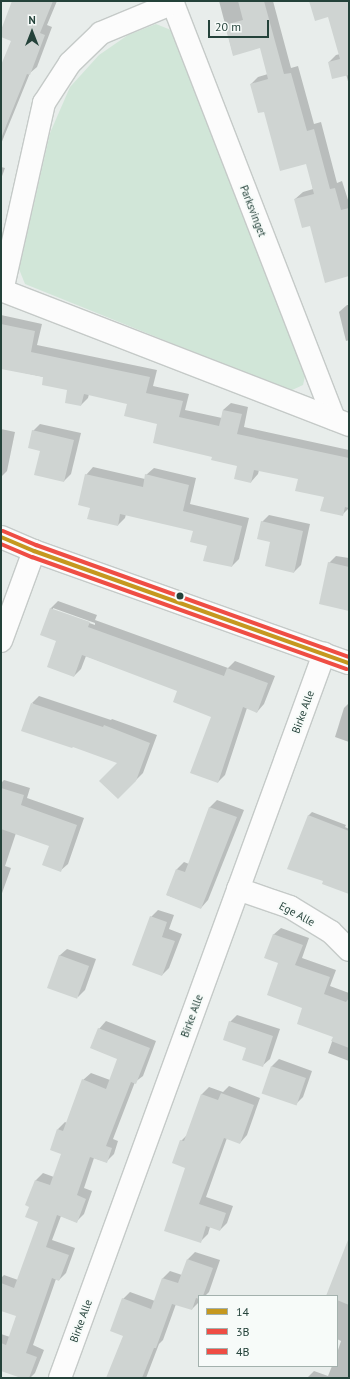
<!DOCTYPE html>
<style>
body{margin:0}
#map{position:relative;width:350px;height:1379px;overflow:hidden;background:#e8edeb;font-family:"PT Sans",sans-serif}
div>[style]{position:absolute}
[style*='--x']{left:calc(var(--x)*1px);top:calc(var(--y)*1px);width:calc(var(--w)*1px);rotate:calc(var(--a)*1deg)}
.green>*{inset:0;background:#d1e6d8}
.shadow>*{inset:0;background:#0003}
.building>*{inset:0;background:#cfd4d2;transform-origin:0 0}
.roads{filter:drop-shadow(1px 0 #c5cac8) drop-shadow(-1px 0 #c5cac8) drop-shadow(0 1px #c5cac8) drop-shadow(0 -1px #c5cac8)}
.minor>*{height:22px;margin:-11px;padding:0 11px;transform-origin:11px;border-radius:11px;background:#fcfcfc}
.tertiary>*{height:22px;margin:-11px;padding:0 11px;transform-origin:11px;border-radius:11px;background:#fcfcfc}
.bus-1>*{height:4px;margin:-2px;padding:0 2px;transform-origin:2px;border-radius:2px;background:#c5981f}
.bus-2>*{height:4px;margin:-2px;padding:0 2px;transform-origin:2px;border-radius:2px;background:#ef4d44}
.bus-3>*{height:4px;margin:-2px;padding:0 2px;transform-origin:2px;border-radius:2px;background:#ef4d44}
.dots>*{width:11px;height:11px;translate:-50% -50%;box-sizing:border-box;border:2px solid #f7fbf9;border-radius:50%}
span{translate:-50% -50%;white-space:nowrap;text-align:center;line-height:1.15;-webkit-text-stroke:4px #f7fbf9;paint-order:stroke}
.street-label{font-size:11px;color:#24423a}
.frame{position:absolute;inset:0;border:2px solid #24423a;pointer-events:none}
.legend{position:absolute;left:198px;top:1295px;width:140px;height:72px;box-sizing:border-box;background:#f7fbf9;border:1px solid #a3b1ad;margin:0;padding:5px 7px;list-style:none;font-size:12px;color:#24423a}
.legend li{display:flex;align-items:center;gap:8px;height:20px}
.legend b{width:20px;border:1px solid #a3b1ad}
.north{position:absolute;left:12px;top:12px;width:40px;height:40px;-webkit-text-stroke:3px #f7fbf9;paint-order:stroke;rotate:0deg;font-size:11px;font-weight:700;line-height:16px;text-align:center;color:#24423a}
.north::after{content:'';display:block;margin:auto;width:14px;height:18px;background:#24423a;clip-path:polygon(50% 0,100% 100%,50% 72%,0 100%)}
.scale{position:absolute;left:208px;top:20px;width:61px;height:18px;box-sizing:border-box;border:2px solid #24423a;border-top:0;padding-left:5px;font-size:12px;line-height:14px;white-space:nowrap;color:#24423a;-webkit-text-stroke:3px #f7fbf9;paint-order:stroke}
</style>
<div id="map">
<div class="green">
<div style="clip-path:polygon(156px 24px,171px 30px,306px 372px,303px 385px,290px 391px,25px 284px,19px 269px,50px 133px,70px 87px,99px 55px,128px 35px)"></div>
</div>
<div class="shadow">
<div style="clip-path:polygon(14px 1px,57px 1px,47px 25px,52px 27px,37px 67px,30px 73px,1px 144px,1px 68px,12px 40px,1px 36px,1px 33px)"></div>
<div style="clip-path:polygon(219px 1px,273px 1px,291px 68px,298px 66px,314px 124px,321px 122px,337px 183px,342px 181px,349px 203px,349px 275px,311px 225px,295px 199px,303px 192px,313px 189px,307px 163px,251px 84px,258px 77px,268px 74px,261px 47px,233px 54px)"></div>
<div style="clip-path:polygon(313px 1px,349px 1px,349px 85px,346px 74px,329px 62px,336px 55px,340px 54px,329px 16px)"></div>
<div style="clip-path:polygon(1px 167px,5px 168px,1px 179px)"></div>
<div style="clip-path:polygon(347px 305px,349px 305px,349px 340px,346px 341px,339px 312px)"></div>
<div style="clip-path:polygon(1px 315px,42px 324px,37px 345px,157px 370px,153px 386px,189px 394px,185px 410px,222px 418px,223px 410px,231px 403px,248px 407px,244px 427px,349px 450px,349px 508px,342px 515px,325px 496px,299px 478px,259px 470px,258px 474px,251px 482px,238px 465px,213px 456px,128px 403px,89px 394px,88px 398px,81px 405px,69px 389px,44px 377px,1px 368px)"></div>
<div style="clip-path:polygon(40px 424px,81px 433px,71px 474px,64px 481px,41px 450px,33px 431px)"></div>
<div style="clip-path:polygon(1px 429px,15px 432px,7px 471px,1px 477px)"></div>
<div style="clip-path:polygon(93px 467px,145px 479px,146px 475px,154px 468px,196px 478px,190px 504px,249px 518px,239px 559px,232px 566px,194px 530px,126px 514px,125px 518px,118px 525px,91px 507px,86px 475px)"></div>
<div style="clip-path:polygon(269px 515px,310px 524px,301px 565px,294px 572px,271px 541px,262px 522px)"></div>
<div style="clip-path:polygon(336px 556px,349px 558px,349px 608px,329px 563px)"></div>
<div style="clip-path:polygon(evenodd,58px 601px,97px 615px,95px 620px,228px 668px,235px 661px,275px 676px,264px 704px,257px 712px,247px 708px,225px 775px,218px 782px,212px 716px,178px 690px,86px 656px,81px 669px,74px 676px,57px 641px,51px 608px,58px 601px,53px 608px,95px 623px,95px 625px,53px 610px,53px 608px)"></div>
<div style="clip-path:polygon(39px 696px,111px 720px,112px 719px,157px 735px,143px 773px,118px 798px,119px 763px,32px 703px)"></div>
<div style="clip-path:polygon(349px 703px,349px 742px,335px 737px,344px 708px)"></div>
<div style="clip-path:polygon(4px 780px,30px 788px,27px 798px,84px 818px,68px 864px,60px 871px,50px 845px,16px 833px,5px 866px,11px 868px,1px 896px,1px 783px)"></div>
<div style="clip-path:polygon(217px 800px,244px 810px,208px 900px,201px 908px,167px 895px,177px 869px,184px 862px,189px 864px,210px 807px)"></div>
<div style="clip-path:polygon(312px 812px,346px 825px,345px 827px,349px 829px,349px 893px,308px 816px)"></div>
<div style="clip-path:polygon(158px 910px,174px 915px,169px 929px,182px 934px,169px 968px,162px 975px,151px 917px)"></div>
<div style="clip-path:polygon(281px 928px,309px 938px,302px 958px,336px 970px,330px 986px,349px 993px,349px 1061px,328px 1053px,334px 1036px,304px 1008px,280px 962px,273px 935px)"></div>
<div style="clip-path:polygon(67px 949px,96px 959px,85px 990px,78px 997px,59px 956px)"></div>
<div style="clip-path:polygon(237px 1015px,280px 1029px,270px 1059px,262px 1066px,247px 1048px,230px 1022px)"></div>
<div style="clip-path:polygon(106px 1021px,156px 1041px,143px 1076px,135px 1082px,113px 1139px,118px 1141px,114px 1154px,106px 1162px,94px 1158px,84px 1188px,92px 1191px,84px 1214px,76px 1222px,61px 1216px,52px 1240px,75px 1248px,66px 1273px,59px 1280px,56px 1279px,33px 1345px,44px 1350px,35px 1373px,30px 1378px,23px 1378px,1px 1370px,1px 1334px,10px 1337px,17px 1315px,1px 1310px,1px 1278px,4px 1275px,18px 1280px,39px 1222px,31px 1206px,27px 1205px,36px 1180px,43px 1173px,54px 1177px,62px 1153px,58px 1129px,65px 1122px,67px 1123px,83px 1080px,91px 1073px,110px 1080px,119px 1059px,99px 1029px)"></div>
<div style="clip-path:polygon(279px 1059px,312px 1071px,303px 1097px,296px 1104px,263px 1092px,272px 1066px)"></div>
<div style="clip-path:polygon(229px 1086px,260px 1098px,247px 1135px,240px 1143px,227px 1138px,206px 1197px,233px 1206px,227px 1223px,220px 1230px,210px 1227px,208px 1234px,200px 1242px,181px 1141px,187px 1135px,202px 1094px,209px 1087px,223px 1092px)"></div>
<div style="clip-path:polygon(349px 1241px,349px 1378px,307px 1378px,314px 1371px,328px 1376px,332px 1366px,337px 1366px,337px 1353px,341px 1341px,337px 1339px,337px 1296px,329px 1296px)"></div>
<div style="clip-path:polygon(195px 1252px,220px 1260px,209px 1292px,205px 1296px,199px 1296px,199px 1302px,192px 1309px,176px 1304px,163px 1340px,159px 1344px,146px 1378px,107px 1378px,124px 1335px,123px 1299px,130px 1292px,155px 1301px,163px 1278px,170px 1271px,182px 1275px,188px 1259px)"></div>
</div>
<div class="building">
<div style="clip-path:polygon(12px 1px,53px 1px,40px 33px,45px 35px,30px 75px,27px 74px,2px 136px,1px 65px,11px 41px,1px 37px,1px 30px)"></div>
<div style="clip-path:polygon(238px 1px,264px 1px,284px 74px,291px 73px,307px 131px,314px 129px,330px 189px,335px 188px,341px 210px,349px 208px,349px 276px,325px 283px,310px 226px,302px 228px,294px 199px,314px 194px,306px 164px,280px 171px,264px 112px,258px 113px,250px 84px,268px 79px,260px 48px,233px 56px,225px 25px,243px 20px)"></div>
<div style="clip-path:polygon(309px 1px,349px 1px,349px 75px,332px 79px,328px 62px,340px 59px,328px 17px,315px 21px)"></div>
<div style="clip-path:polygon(1px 324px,35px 331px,31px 352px,150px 377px,146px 393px,183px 401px,179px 417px,219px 426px,223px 410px,242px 414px,237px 434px,349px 458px,349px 508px,345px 507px,343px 516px,320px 511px,324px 497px,295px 491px,298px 479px,254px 470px,251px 483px,234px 479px,237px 466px,211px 460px,212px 457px,153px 443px,157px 424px,124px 416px,127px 404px,84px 394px,81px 406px,65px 403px,67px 390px,42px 385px,43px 377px,1px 369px)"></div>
<div style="clip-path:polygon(32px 430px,74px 440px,64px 482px,34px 475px,40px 451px,28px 448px)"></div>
<div style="clip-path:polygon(85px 474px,143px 487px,145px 474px,189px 485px,183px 511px,242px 526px,232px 567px,203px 561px,207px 546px,190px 542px,193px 531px,120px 514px,118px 526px,87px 519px,90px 508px,78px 505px)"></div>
<div style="clip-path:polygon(261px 521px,303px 531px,294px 573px,265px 566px,270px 542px,257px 539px)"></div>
<div style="clip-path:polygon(328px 562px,349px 567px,349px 611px,319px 604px)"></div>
<div style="clip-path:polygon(50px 608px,90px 622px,88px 627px,224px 676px,227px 668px,268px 683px,257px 713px,243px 707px,218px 783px,190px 773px,211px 717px,173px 702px,177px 691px,82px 655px,74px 677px,47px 667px,56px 641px,40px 635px)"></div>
<div style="clip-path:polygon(31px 703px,103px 727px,104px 725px,150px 743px,136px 781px,118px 799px,99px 781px,117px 763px,73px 747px,72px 748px,21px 731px)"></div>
<div style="clip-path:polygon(1px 788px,24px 795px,21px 805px,77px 825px,61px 872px,42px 865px,49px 846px,1px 829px)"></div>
<div style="clip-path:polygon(209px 807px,237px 817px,201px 909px,166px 895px,176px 869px,185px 872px)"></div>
<div style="clip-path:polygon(308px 815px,349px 831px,349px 894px,322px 884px,323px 881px,287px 869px)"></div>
<div style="clip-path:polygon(150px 916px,167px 922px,162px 937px,175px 941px,162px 976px,132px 965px)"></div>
<div style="clip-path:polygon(273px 934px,303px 945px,295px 965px,330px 977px,324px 994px,346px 1002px,349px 998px,349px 1048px,331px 1041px,333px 1037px,297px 1024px,302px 1008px,267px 995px,278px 963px,264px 958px)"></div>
<div style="left:59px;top:955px;width:32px;height:35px;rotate:20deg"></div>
<div style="clip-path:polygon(229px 1021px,273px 1036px,263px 1067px,242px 1060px,246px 1048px,223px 1040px)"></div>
<div style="clip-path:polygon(98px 1028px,150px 1048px,136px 1084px,131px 1082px,106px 1146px,112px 1148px,107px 1163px,90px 1157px,77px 1195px,86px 1199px,77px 1223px,57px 1215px,46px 1247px,69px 1255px,59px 1281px,52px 1278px,26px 1353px,37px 1357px,29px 1378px,21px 1378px,1px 1371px,1px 1343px,6px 1345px,16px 1316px,1px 1311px,1px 1283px,14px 1288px,38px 1222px,25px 1217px,29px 1207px,25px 1205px,35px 1180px,50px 1185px,61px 1154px,50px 1150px,57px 1129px,63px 1131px,82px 1079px,106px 1089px,117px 1059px,90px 1048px)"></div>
<div style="left:271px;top:1066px;width:37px;height:29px;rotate:19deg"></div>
<div style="clip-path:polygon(221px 1093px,254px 1105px,240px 1144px,224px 1138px,199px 1204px,226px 1213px,220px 1231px,206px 1226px,201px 1243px,164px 1231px,185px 1168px,172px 1163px,180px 1140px,184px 1141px,201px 1094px,218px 1100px)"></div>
<div style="clip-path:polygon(348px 1240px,349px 1240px,349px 1305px,337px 1300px,337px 1296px,326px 1296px)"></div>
<div style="clip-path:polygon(187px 1259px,213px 1268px,203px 1296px,199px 1296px,199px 1299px,196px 1298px,192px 1310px,172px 1304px,156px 1348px,154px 1348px,142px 1378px,106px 1378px,123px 1336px,110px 1331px,122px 1298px,151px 1309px,162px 1278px,178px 1283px)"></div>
</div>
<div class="roads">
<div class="minor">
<div style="--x:172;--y:1;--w:448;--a:68.8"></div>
<div style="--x:1;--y:290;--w:373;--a:21.2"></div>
<div style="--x:2;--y:291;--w:193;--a:-77.4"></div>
<div style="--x:44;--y:103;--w:48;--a:-57"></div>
<div style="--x:70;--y:63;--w:43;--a:-44.1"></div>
<div style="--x:101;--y:33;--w:78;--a:-22.6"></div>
<div style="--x:1;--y:641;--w:96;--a:-69.9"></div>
<div style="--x:238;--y:889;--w:55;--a:19.1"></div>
<div style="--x:290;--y:907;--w:48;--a:31.4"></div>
<div style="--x:331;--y:932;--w:25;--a:45"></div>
<div style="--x:60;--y:1378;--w:771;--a:-69.97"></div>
</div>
<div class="tertiary">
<div style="--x:1;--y:537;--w:36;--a:23"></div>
<div style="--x:34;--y:551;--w:334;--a:19.6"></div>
</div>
</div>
<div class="bus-1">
<div style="--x:1;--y:537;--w:36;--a:23"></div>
<div style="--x:34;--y:551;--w:334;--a:19.6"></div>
</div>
<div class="bus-2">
<div style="--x:1;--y:544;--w:34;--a:23"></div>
<div style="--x:32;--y:557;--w:334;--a:19.6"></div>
</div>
<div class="bus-3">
<div style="--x:3;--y:531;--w:36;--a:23"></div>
<div style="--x:36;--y:545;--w:332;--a:19.7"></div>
</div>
<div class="dots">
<div style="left:180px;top:596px;background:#24423a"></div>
</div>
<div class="street-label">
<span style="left:253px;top:211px;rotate:69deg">Parksvinget</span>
<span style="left:303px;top:712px;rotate:-70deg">Birke Alle</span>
<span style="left:297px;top:914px;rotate:28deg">Ege Alle</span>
<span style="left:192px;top:1016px;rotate:-70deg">Birke Alle</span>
<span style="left:81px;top:1321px;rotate:-70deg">Birke Alle</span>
</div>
<div class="frame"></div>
<ul class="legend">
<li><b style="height:5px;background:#c5981f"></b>14</li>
<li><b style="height:5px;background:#ef4d44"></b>3B</li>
<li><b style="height:5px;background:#ef4d44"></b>4B</li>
</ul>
<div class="north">N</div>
<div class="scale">20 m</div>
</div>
